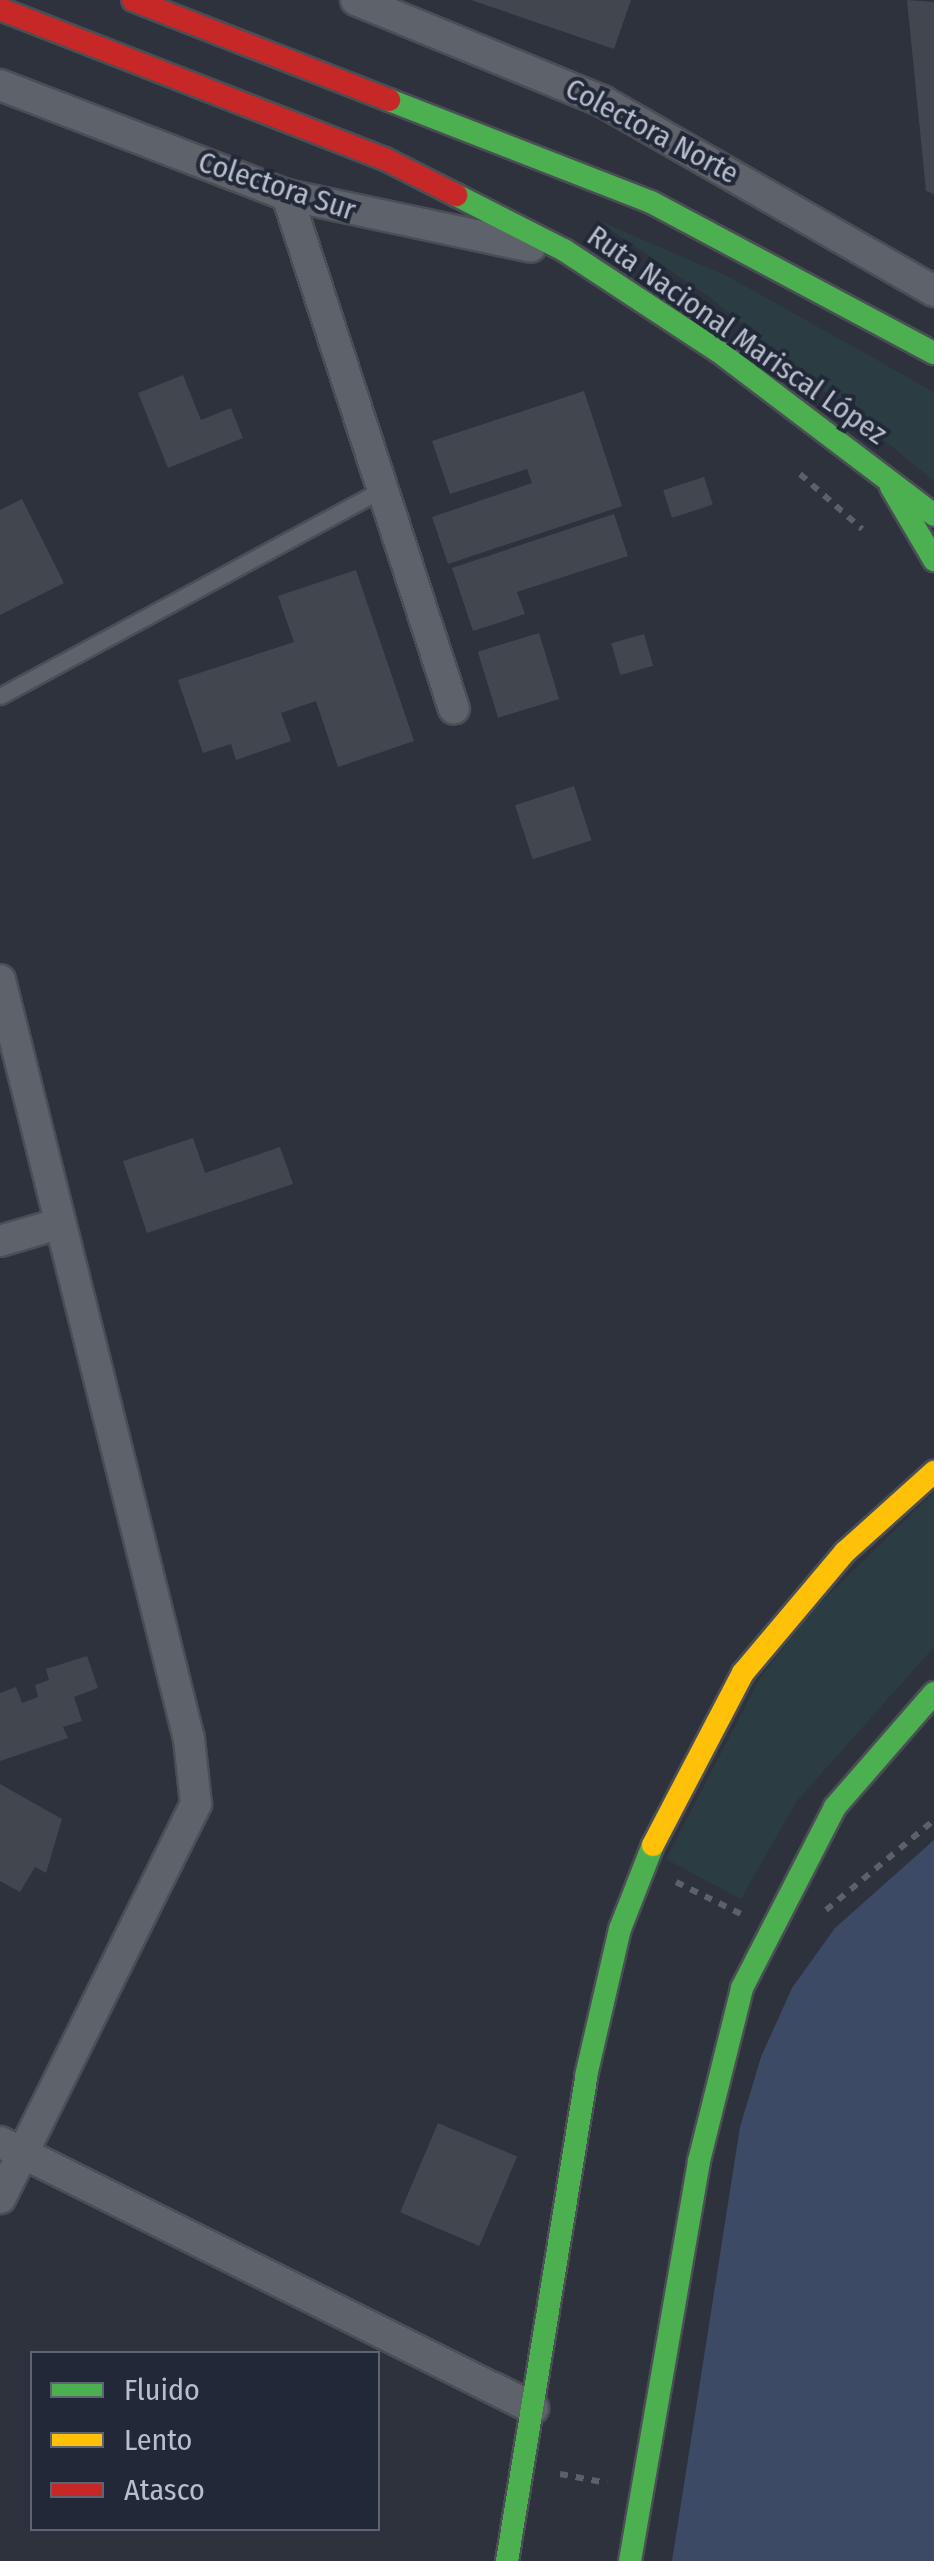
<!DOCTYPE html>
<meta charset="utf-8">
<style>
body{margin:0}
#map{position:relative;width:934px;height:2561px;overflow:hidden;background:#2e323c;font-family:"Fira Sans Condensed",sans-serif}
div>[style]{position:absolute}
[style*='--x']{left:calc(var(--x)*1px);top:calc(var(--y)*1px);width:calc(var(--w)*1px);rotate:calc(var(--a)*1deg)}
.green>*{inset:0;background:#2b3c42}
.water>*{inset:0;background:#3d4a66}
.building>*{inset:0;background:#42464e;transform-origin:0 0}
.path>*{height:6px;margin-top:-3px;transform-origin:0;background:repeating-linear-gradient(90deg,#5c6067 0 8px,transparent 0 16px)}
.roads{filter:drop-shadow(2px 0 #4a4e55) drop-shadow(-2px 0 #4a4e55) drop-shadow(0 2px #4a4e55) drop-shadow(0 -2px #4a4e55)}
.lane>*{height:15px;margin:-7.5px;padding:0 7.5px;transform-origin:7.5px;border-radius:7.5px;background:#5e626a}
.street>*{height:30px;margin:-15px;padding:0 15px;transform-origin:15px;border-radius:15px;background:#5e626a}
.fast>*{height:22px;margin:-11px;padding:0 11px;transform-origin:11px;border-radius:11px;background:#4caf50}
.slow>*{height:22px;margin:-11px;padding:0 11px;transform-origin:11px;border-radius:11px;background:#ffc107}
.jam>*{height:22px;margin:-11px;padding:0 11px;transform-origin:11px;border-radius:11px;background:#c62828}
span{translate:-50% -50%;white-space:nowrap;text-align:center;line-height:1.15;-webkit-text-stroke:8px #212837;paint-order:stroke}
.street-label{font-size:30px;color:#babecc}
.legend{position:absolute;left:30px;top:2351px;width:350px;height:180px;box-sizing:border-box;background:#212837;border:2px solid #5e6473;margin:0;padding:12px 18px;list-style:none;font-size:30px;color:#babecc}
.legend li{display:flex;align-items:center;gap:20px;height:50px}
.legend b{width:50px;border:2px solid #5e6473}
</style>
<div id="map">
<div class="green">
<div style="clip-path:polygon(593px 218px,729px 277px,934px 392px,934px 481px,709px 297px)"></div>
<div style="clip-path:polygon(934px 1492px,934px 1647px,796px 1802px,741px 1899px,666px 1859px,760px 1678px,813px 1610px)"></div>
</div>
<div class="water">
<div style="clip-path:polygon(934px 1840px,934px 2561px,672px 2561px,740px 2127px,761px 2057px,792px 1988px,835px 1928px)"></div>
</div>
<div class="building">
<div style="clip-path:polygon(471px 0,631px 0,614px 49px)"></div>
<div style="clip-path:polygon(907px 0,934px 2px,934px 194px,926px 191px)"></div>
<div style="clip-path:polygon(183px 375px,201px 420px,231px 408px,243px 438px,168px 468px,138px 393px)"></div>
<div style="clip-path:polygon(584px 391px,622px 506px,448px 564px,432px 517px,532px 483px,527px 469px,450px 494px,432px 441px)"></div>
<div style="left:704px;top:477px;width:29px;height:43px;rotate:72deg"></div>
<div style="clip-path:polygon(22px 499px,64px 583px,0 615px,0 510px)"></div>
<div style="clip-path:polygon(614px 514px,628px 556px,517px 592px,525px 614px,473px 631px,452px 568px)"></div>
<div style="clip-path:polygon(356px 570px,414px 741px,338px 767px,316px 701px,281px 713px,291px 741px,236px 760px,231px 744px,203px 753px,178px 680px,294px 642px,278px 596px)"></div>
<div style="left:539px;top:633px;width:69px;height:64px;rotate:73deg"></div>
<div style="left:644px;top:634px;width:33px;height:34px;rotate:74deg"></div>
<div style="left:574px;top:786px;width:57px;height:62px;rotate:72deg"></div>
<div style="clip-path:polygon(193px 1138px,205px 1173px,280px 1147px,293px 1184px,147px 1233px,123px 1161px)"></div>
<div style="clip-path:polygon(87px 1656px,98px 1688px,74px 1697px,82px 1721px,63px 1727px,68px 1738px,0 1761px,0 1693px,16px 1687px,22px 1703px,38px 1697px,35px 1685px,49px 1680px,46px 1669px)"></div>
<div style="clip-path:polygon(0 1784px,62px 1819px,46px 1873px,35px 1867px,20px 1892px,0 1881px)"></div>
<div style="left:438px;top:2123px;width:86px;height:97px;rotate:23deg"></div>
</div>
<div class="path">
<div style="--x:800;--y:474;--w:83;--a:41.6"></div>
<div style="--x:676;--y:1882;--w:72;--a:26.2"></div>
<div style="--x:826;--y:1910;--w:141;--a:-39.8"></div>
<div style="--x:560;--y:2474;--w:48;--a:10.8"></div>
</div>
<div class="roads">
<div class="lane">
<div style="--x:0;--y:696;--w:430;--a:-28.4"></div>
</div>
<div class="street">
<div style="--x:356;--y:0;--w:266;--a:22.3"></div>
<div style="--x:602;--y:101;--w:383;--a:29.8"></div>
<div style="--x:0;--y:85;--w:307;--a:21"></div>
<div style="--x:287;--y:195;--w:249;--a:12"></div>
<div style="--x:287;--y:195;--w:540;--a:72"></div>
<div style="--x:0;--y:980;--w:782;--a:76.02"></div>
<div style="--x:189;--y:1739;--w:65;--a:83.9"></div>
<div style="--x:196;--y:1804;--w:440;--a:116.4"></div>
<div style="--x:0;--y:1241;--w:60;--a:-16.3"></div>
<div style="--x:0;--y:2142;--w:596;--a:26.52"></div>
</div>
<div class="fast">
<div style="--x:389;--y:100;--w:281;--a:21.3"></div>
<div style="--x:651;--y:202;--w:321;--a:28.1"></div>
<div style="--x:456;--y:195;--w:121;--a:27"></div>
<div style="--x:564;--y:250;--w:184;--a:33.3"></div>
<div style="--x:718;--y:351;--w:271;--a:37.2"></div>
<div style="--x:891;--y:487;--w:85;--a:59.5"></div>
<div style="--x:507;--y:2561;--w:491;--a:-80.7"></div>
<div style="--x:586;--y:2076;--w:151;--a:-77"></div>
<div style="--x:620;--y:1929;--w:90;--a:-68.6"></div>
<div style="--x:630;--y:2561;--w:406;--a:-80.2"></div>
<div style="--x:699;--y:2161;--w:178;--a:-76"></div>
<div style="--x:742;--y:1988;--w:203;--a:-62.8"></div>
<div style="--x:835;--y:1807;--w:151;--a:-49"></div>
</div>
<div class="slow">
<div style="--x:653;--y:1845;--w:194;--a:-62.4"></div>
<div style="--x:743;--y:1673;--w:158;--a:-49.9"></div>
<div style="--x:845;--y:1552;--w:120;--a:-42"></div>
</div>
<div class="jam">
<div style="--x:133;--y:0;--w:275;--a:21.3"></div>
<div style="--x:0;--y:9;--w:413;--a:21.3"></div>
<div style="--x:385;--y:159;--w:80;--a:26.9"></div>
</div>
</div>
<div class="street-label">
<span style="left:652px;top:131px;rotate:28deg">Colectora Norte</span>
<span style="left:277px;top:186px;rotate:18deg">Colectora Sur</span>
<span style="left:737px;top:335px;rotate:35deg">Ruta Nacional Mariscal López</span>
</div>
<ul class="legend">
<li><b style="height:12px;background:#4caf50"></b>Fluido</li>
<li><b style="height:12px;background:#ffc107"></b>Lento</li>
<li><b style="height:12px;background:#c62828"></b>Atasco</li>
</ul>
</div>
